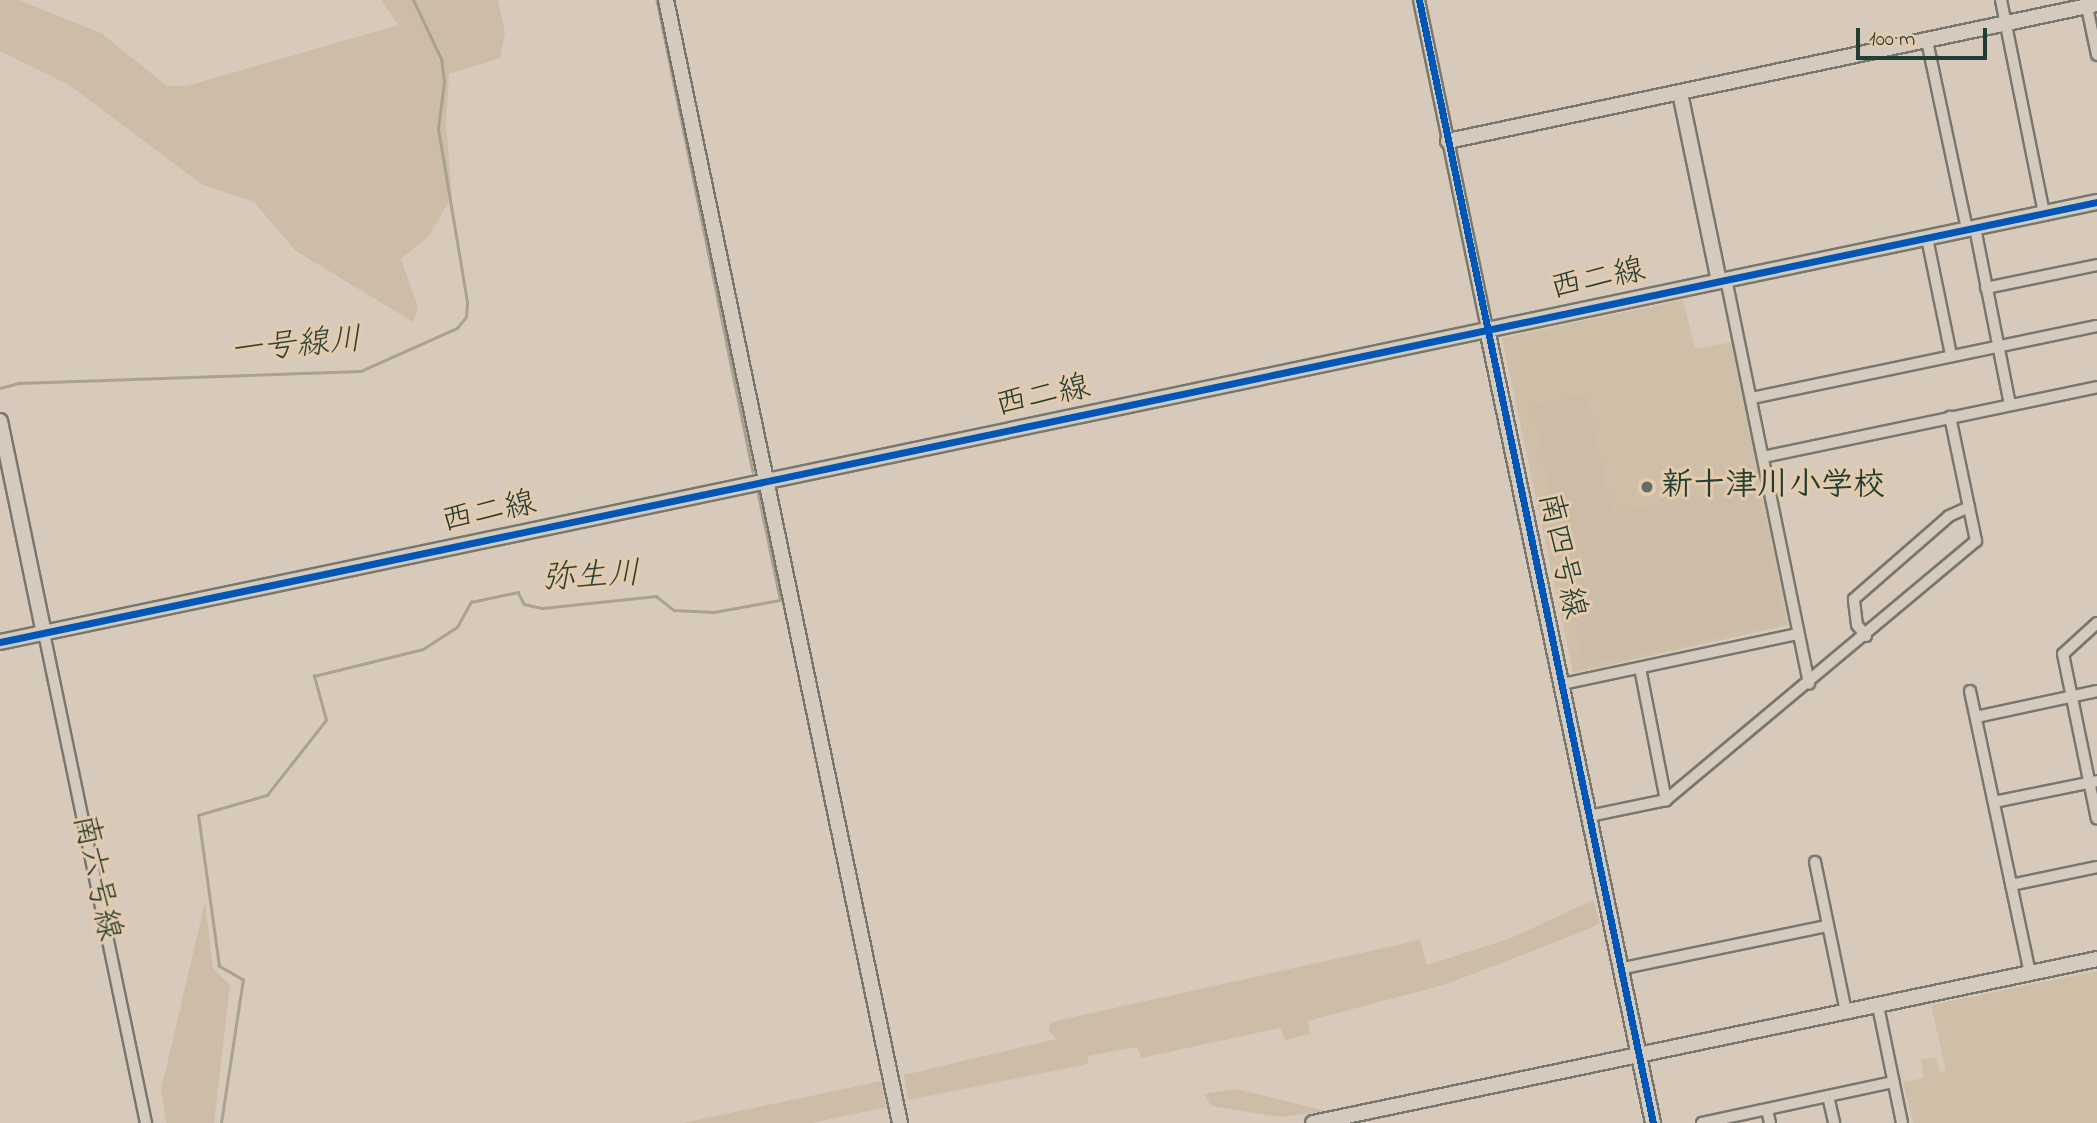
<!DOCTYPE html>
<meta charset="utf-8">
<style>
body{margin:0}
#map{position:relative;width:2097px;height:1123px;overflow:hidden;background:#d8caba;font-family:"Indie Flower","Klee One",sans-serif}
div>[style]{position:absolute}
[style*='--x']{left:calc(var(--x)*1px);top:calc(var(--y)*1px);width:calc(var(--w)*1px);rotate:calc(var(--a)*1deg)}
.built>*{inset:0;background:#cfbea8}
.green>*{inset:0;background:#cdbda8}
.stream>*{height:2.5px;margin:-1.25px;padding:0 1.25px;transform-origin:1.25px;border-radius:1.25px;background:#a9a28f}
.roads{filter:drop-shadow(2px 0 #78776e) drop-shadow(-2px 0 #78776e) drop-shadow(0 2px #78776e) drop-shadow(0 -2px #78776e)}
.street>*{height:10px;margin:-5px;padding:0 5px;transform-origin:5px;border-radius:5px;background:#d4cabe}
.secondary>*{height:14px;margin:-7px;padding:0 7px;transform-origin:7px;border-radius:7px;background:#d4cabe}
.cycleway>*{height:7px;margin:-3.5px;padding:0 3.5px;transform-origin:3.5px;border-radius:3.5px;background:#0057b8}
.dots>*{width:19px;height:19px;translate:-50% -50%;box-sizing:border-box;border:4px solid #e5cbad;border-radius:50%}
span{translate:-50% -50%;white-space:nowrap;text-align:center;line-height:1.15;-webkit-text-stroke:6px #e5cbad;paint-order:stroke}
.street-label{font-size:32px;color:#1f3d34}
.poi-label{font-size:32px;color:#1f3d34;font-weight:700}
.left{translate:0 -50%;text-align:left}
.water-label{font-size:33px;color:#2b453b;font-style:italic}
.scale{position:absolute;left:1856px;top:28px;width:131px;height:32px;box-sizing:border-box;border:4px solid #1f3d34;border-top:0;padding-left:9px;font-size:21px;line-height:24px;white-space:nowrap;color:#1f3d34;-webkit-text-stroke:5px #e5cbad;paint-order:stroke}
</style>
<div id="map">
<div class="built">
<div style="clip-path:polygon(1683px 300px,1695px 349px,1732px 342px,1789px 625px,1573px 673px,1502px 338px)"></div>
<div style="clip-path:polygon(2097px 971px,2097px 1123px,1913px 1123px,1903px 1082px,1924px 1078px,1921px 1060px,1936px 1057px,1940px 1072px,1946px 1071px,1931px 1005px)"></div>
</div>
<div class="green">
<div style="clip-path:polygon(0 0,19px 0,101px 33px,167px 86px,187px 86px,398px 25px,381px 0,498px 0,505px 33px,500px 58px,449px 74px,446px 124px,452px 196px,429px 236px,401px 259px,418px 307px,413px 322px,296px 251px,254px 202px,203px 185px,69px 85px,0 51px)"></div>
<div style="clip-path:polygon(1586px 394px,1612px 513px,1757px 487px,1783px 613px,1776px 624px,1584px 665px,1533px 406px)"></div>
<div style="clip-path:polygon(1593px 900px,1600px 923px,1589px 929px,1447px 984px,1308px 1021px,1310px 1034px,1285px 1040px,1280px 1028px,1141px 1058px,1137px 1047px,1088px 1056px,1088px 1064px,908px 1100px,904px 1075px,1056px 1039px,1048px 1030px,1051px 1022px,1420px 940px,1427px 965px,1511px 938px)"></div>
<div style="clip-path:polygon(205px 902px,213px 969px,230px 985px,214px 1123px,166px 1123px,161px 1090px)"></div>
<div style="clip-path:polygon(881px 1081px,887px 1107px,812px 1123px,683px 1123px)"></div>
<div style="clip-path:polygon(1236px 1089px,1326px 1111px,1280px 1117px,1211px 1106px,1204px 1094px)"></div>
</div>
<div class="stream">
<div style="--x:657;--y:0;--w:481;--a:78.5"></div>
<div style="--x:0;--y:388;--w:20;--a:-15"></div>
<div style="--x:19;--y:383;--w:342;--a:-2"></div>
<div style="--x:361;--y:371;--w:105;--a:-24.1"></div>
<div style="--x:457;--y:328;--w:14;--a:-51"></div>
<div style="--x:466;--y:317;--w:15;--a:-86"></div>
<div style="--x:467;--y:302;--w:175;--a:-99.5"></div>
<div style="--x:438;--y:129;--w:47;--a:-82.7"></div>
<div style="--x:444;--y:82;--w:23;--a:-97"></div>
<div style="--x:441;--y:59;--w:65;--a:-115.4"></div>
<div style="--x:221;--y:1123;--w:145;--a:-81.3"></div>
<div style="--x:243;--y:980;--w:28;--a:-150"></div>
<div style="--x:219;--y:966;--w:152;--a:-97.9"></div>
<div style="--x:198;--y:815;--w:72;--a:-16.2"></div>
<div style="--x:267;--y:795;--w:95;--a:-51.8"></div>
<div style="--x:326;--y:720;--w:46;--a:-105.3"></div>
<div style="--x:314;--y:676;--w:112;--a:-13.9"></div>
<div style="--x:423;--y:649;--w:40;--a:-32.9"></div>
<div style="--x:457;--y:627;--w:29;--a:-61"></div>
<div style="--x:471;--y:602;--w:48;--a:-12"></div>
<div style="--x:518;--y:592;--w:13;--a:63"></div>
<div style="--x:524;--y:604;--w:18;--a:13"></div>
<div style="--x:542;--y:608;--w:115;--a:-6"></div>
<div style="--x:656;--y:596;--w:23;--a:38"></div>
<div style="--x:674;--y:610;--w:40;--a:2.9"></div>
<div style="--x:714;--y:612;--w:67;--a:-10.3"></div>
<div style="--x:780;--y:600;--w:108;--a:-101.7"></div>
</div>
<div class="roads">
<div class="street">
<div style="--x:1419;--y:0;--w:336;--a:78.3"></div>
<div style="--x:2001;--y:0;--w:217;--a:78.6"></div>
<div style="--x:2087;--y:7;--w:49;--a:78.2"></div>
<div style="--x:1927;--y:41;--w:192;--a:78"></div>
<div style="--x:1975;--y:228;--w:179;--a:78.8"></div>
<div style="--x:1927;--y:238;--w:119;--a:78.4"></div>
<div style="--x:1726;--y:279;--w:413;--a:78.4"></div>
<div style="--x:1986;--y:288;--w:113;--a:-11.7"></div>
<div style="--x:1752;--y:398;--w:352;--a:-11.8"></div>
<div style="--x:1763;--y:457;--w:341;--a:-11.8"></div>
<div style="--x:2097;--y:623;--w:46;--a:137.6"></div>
<div style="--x:2063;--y:654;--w:168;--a:78.4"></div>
<div style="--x:44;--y:633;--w:501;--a:78.24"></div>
<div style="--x:1866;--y:636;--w:14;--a:-129"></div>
<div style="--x:1857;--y:625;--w:26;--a:-97"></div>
<div style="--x:1854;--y:599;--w:126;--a:-41.1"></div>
<div style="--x:1949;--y:516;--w:22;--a:-24"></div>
<div style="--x:1640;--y:668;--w:135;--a:78.9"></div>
<div style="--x:1562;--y:684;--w:241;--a:-12"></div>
<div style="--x:1970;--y:691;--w:288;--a:78"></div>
<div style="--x:1976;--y:717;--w:124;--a:-12.1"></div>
<div style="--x:1994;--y:802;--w:105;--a:-11.5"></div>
<div style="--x:1589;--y:816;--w:79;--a:-11.7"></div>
<div style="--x:1666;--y:800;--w:404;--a:-39.9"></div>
<div style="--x:1976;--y:541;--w:127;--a:-101.8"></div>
<div style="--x:1815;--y:862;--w:153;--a:78.3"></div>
<div style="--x:2011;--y:885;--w:88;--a:-11.8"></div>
<div style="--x:1619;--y:969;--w:212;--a:-11.7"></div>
<div style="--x:1878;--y:1006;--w:119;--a:78.4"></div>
<div style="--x:1828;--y:1096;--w:28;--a:77"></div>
<div style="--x:1767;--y:1110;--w:13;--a:77"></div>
<div style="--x:1702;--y:1123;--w:196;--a:-12.1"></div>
</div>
<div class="secondary">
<div style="--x:666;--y:0;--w:1147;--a:78.23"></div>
<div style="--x:1680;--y:93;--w:192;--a:78.3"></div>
<div style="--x:1448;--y:141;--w:663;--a:-11.92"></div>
<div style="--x:1487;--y:329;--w:811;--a:78.19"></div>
<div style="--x:0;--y:421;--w:217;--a:78.3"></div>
<div style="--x:0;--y:642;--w:2143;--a:-11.85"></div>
<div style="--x:1313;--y:1123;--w:801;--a:-11.81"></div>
</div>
</div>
<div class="cycleway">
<div style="--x:1419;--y:0;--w:1147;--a:78.23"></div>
<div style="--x:0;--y:642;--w:2143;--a:-11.85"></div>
</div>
<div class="dots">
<div style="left:1647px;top:487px;background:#606e63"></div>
</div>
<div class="street-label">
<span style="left:1598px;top:281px;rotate:-12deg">西二線</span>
<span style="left:1043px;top:398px;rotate:-12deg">西二線</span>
<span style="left:489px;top:514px;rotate:-12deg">西二線</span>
<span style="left:1560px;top:556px;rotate:78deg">南四号線</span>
<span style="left:95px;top:878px;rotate:78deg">南六号線</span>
</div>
<div class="poi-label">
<span class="left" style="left:1661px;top:487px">新十津川小学校</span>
</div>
<div class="water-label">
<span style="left:296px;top:347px;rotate:-5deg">一号線川</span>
<span style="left:591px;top:578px;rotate:-3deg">弥生川</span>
</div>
<div class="scale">100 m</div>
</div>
